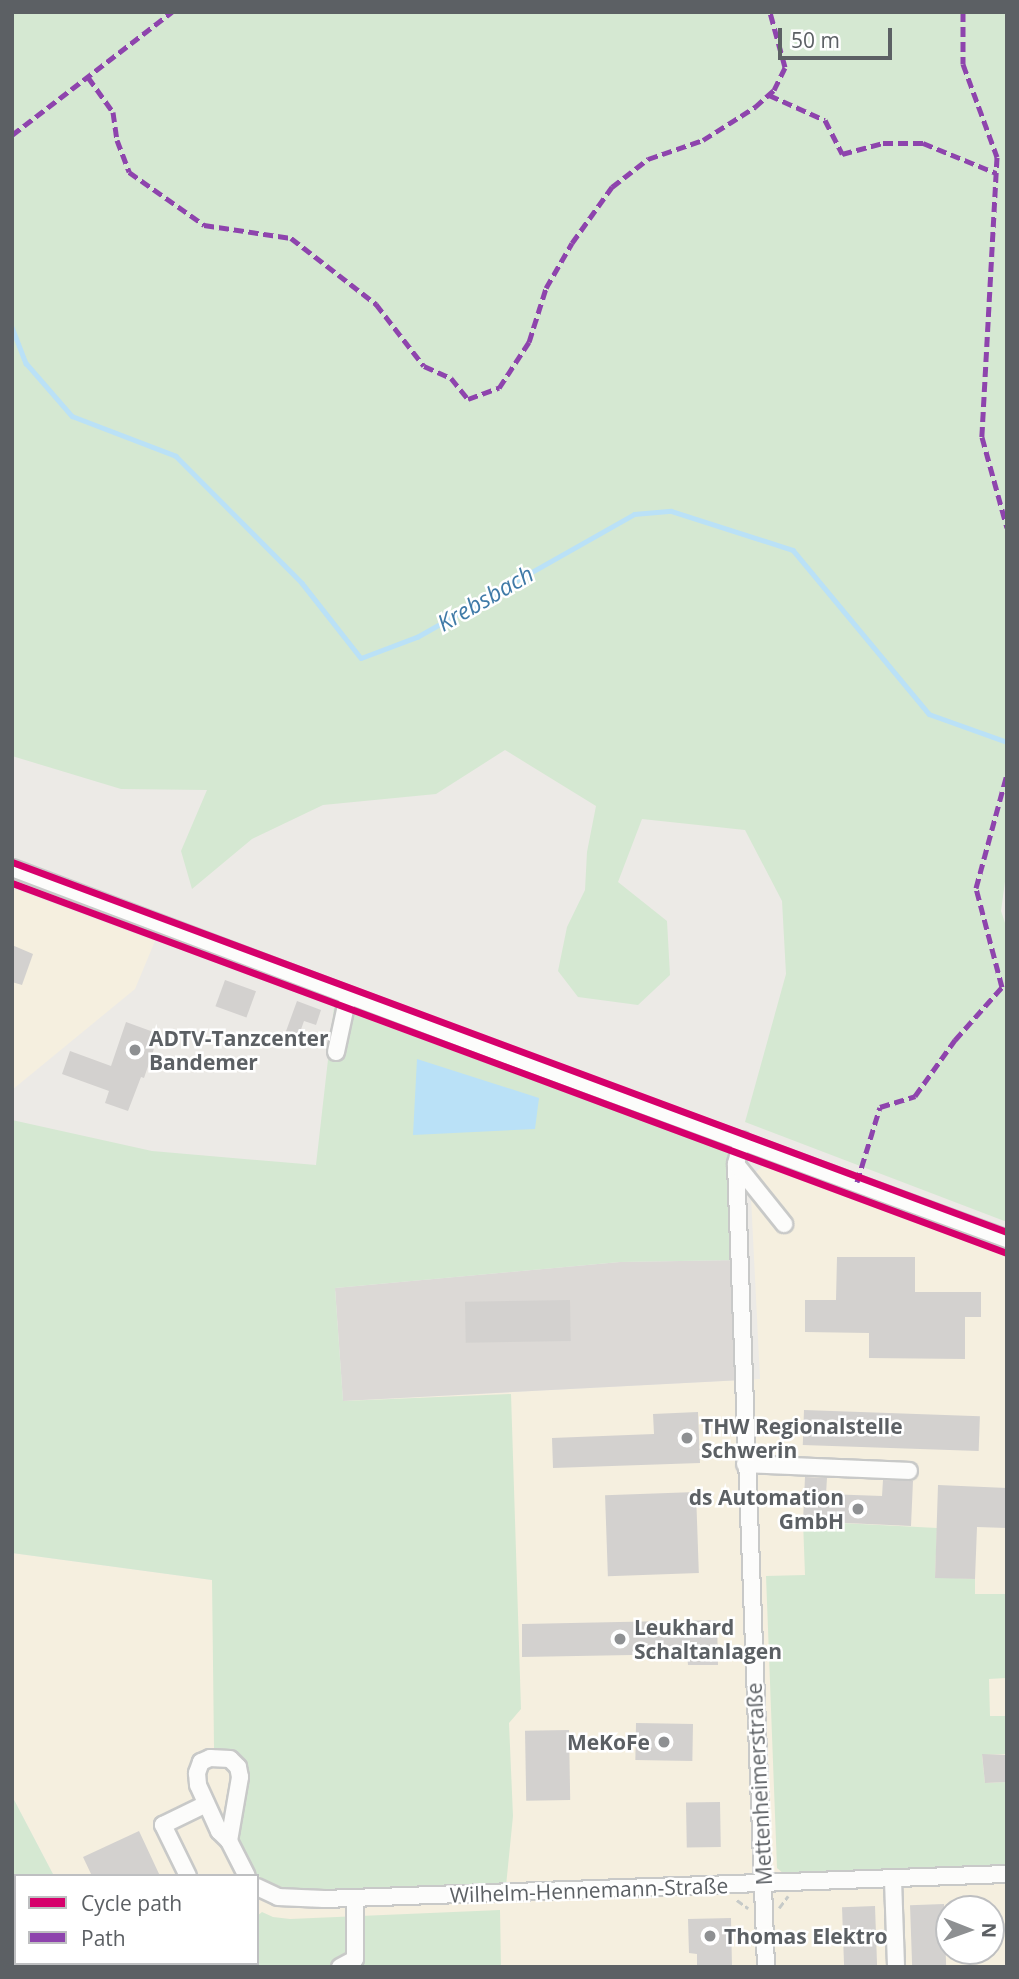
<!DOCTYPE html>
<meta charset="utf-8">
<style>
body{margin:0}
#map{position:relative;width:1019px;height:1979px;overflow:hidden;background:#eceae6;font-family:"Open Sans",sans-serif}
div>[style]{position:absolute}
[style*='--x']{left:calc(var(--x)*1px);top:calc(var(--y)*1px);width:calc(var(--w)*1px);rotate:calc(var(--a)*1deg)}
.commercial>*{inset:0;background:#f5efdf}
.industrial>*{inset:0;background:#dcd9d6}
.green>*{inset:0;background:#d5e8d2}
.water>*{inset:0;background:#bae1f7}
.stream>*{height:4.5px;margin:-2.25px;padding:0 2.25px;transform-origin:2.25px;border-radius:2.25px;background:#bae1f7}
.building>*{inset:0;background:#d3d1cf;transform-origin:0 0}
.path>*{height:2.5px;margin-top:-1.25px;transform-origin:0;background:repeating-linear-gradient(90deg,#c6cac8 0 7px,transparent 0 10.5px)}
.roads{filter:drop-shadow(2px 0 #c8c9c8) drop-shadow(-2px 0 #c8c9c8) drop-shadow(0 2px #c8c9c8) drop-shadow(0 -2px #c8c9c8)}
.minor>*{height:16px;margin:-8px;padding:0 8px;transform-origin:8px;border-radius:8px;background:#fcfcfb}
.quiet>*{height:5px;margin-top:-2.5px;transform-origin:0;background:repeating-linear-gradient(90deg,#8e44ad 0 10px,transparent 0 15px)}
.cycleway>*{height:7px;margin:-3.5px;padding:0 3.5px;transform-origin:3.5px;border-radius:3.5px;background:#d6006c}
.dots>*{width:19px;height:19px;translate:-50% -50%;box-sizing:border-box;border:4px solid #fff;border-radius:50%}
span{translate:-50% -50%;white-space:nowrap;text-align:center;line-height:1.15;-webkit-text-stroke:5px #fff;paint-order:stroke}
.poi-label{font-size:21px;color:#5c6064;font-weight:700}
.left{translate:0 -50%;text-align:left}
.right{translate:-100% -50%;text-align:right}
.street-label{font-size:21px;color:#5c6064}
.water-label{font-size:23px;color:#3f7aa7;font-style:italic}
.frame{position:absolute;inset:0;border:14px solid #5c6064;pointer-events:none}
.legend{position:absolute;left:14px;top:1874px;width:245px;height:91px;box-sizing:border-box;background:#fff;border:2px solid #bebfc1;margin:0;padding:9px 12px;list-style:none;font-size:21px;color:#5c6064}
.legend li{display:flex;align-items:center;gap:14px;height:35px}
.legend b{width:35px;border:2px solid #bebfc1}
.north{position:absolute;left:935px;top:1895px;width:70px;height:70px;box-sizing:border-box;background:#fff;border:2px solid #bebfc1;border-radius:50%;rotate:91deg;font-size:19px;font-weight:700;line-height:28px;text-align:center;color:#5c6064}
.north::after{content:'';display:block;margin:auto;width:24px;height:32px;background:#8e9092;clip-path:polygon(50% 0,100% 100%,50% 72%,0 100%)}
.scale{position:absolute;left:778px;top:28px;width:114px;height:32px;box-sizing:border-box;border:4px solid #5c6064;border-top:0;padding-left:9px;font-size:21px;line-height:24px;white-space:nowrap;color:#5c6064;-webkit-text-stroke:5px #fff;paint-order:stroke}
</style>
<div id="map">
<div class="commercial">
<div style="clip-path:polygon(12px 888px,155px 941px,135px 989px,12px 1090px)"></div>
<div style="clip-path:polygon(evenodd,766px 1163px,1007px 1253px,1007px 1967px,101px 1967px,99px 1963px,257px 1963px,257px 1876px,54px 1876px,12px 1796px,12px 1553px,212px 1580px,343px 1401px,760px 1379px,750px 1177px,766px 1163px,949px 1909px,991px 1909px,991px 1951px,949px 1951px,949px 1909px)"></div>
</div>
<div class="industrial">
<div style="clip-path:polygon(740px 1260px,743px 1380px,343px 1401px,335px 1288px,620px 1262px)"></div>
</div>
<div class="green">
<div style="clip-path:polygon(12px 12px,1007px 12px,1007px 867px,1001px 911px,1007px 929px,1007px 1222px,745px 1122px,786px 974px,782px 901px,745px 830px,642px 819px,618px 882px,667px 921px,670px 975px,638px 1005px,578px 997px,558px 971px,567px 927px,585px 890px,587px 852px,596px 806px,505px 750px,436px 794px,323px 805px,252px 839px,192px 889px,181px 851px,207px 790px,121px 789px,12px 756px)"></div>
<div style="clip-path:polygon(334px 1007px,592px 1102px,593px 1086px,742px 1140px,740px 1260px,620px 1262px,335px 1288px,343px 1401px,511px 1394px,521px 1709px,509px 1723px,513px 1816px,506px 1886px,313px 1893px,293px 1891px,263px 1880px,250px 1867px,236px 1834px,238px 1814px,247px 1788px,247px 1768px,234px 1752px,214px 1748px,212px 1580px,12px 1553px,12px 1120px,152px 1151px,316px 1165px)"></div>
<div style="clip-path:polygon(803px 1521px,937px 1528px,935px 1577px,975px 1579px,975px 1594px,1007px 1594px,1006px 1678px,989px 1679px,990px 1716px,1006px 1716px,1007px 1754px,982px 1755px,985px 1783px,1007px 1782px,1007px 1866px,784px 1874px,777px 1868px,766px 1576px,805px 1575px)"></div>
<div style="clip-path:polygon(12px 1796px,54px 1876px,16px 1876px,16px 1963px,257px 1963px,257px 1916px,262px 1912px,273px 1917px,290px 1919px,500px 1910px,501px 1967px,12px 1967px)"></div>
</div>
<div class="water">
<div style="clip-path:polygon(417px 1059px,539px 1098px,535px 1129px,413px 1135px)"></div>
</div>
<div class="stream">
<div style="--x:12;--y:327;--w:39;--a:69"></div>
<div style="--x:26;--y:363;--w:70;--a:49"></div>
<div style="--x:72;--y:416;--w:111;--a:21"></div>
<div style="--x:176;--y:456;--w:179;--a:45.2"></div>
<div style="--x:302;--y:583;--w:95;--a:51.8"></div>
<div style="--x:361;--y:658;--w:60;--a:-20.6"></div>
<div style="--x:417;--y:637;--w:249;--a:-29.5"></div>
<div style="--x:634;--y:514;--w:37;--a:-5"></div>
<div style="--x:671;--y:511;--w:128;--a:17.7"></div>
<div style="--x:793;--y:550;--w:213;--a:50.3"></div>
<div style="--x:929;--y:714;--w:83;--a:19.7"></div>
</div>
<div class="building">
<div style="clip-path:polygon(12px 945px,33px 954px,22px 985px,12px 982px)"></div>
<div style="left:225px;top:980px;width:33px;height:28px;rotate:20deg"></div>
<div style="clip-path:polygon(297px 1001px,321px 1010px,316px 1025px,304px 1021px,294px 1049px,281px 1045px)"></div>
<div style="clip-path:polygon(126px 1022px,159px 1034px,144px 1078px,141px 1077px,128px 1111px,105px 1103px,109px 1091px,62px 1074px,70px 1051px,111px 1066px)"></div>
<div style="clip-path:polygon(837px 1257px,915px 1257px,915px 1292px,981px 1292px,981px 1317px,965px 1317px,965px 1359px,869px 1358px,869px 1333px,805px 1332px,805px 1300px,836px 1300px)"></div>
<div style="left:570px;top:1300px;width:41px;height:105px;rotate:89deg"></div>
<div style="left:804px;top:1410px;width:176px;height:35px;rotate:2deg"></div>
<div style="clip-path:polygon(698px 1412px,700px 1463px,553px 1468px,552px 1438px,654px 1434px,653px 1414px)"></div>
<div style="clip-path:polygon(805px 1477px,827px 1478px,826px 1494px,882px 1496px,883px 1480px,913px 1481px,911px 1526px,803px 1521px)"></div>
<div style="clip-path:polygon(938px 1485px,1007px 1488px,1007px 1528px,977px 1527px,975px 1579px,935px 1578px)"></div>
<div style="left:696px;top:1492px;width:81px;height:91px;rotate:88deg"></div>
<div style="clip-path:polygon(717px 1620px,718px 1665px,688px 1665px,687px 1654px,522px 1657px,522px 1624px)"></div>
<div style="left:636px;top:1723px;width:57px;height:37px;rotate:1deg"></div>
<div style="left:569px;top:1730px;width:70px;height:44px;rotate:89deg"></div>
<div style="clip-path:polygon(982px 1754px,1007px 1755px,1007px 1782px,985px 1783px)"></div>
<div style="left:720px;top:1802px;width:45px;height:34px;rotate:89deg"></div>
<div style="clip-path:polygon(139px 1831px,160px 1876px,92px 1876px,83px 1857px)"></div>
<div style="left:944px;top:1904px;width:63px;height:34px;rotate:88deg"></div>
<div style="left:875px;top:1906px;width:61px;height:33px;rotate:88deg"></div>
<div style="clip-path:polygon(731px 1918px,732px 1967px,697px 1967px,697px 1954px,689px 1953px,688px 1919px)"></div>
</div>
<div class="path">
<div style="--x:737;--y:1900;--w:14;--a:36"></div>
<div style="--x:779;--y:1908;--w:15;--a:-53"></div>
</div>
<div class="roads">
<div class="minor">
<div style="--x:12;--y:868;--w:528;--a:20.73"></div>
<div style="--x:506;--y:1055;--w:534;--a:20.17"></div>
<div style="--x:336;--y:1052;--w:57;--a:-77.9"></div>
<div style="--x:742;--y:1140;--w:25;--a:104"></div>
<div style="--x:736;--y:1164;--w:804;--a:87.86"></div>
<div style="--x:736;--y:1164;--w:77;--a:51.3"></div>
<div style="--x:745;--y:1464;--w:164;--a:2.4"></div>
<div style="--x:229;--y:1841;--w:65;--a:-80.2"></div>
<div style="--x:240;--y:1777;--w:10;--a:-101"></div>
<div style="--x:238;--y:1767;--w:11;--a:-135"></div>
<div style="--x:230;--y:1759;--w:20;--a:-177"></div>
<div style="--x:210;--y:1758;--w:10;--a:156"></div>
<div style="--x:201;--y:1762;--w:12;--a:110"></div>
<div style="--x:197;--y:1773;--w:12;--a:85"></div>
<div style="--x:198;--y:1785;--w:51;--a:65.5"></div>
<div style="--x:219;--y:1831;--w:14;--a:45"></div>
<div style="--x:229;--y:1841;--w:39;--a:63"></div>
<div style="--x:188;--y:1876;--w:57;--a:-116.1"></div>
<div style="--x:163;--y:1825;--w:48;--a:-26"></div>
<div style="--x:893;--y:1880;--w:87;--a:88"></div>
<div style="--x:257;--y:1887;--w:23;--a:25"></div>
<div style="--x:278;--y:1897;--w:46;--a:2.5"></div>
<div style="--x:324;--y:1899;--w:683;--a:-2.1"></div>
<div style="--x:340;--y:1967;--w:17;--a:-28"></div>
<div style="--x:355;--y:1959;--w:61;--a:-90"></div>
</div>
</div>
<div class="quiet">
<div style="--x:963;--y:12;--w:52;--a:90"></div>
<div style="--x:963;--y:64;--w:99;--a:69.9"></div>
<div style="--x:997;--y:157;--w:280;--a:93.1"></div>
<div style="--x:982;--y:437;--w:94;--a:74.6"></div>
<div style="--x:88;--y:77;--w:43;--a:54.5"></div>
<div style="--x:113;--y:112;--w:28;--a:82"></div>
<div style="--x:117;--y:140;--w:34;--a:69"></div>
<div style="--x:129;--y:172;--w:92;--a:35.2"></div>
<div style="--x:204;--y:225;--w:88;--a:8.5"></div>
<div style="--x:291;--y:238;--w:108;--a:37.8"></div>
<div style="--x:376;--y:304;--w:78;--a:52.3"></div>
<div style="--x:424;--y:366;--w:30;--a:24"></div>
<div style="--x:451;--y:378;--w:27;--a:51"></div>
<div style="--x:468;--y:399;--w:33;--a:-20"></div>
<div style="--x:499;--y:388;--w:55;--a:-56.9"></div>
<div style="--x:529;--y:342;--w:57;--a:-72.5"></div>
<div style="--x:546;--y:288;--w:52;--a:-60"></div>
<div style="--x:572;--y:243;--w:69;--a:-54.5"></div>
<div style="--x:612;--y:187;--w:46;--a:-37.9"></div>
<div style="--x:648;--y:159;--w:58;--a:-19.1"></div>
<div style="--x:703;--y:140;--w:62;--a:-32.4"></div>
<div style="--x:755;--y:107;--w:25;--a:-42"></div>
<div style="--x:774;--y:90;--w:25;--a:-64"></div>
<div style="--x:785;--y:67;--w:57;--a:-105.3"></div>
<div style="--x:769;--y:95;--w:61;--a:24.1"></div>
<div style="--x:825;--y:120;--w:38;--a:63"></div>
<div style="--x:842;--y:154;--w:42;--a:-15"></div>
<div style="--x:883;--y:143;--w:40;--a:0"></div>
<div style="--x:923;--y:143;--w:79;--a:22.3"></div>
<div style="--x:12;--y:135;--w:202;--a:-37.6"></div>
<div style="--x:857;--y:1182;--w:78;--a:-73"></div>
<div style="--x:880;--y:1107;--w:37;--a:-17"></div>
<div style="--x:915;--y:1096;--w:69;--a:-54.5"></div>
<div style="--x:955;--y:1040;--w:71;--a:-48.4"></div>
<div style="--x:1002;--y:987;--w:102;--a:-104.7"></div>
<div style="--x:976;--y:888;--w:118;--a:-74.8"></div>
</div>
<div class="cycleway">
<div style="--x:12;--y:862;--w:1062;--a:20.4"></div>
<div style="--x:12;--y:883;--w:1062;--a:20.4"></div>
</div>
<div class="dots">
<div style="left:135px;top:1050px;background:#8e9092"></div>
<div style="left:687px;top:1438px;background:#8e9092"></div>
<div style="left:858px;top:1509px;background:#8e9092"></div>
<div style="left:620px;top:1639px;background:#8e9092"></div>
<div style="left:664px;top:1742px;background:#8e9092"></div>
<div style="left:710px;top:1936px;background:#8e9092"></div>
</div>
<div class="poi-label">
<span class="left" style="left:149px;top:1050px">ADTV-Tanzcenter<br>Bandemer</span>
<span class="left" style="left:701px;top:1438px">THW Regionalstelle<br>Schwerin</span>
<span class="right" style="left:844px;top:1509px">ds Automation<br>GmbH</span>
<span class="left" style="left:634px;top:1639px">Leukhard<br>Schaltanlagen</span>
<span class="right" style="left:650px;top:1742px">MeKoFe</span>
<span class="left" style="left:724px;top:1936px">Thomas Elektro</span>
</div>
<div class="street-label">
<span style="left:759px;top:1784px;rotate:-93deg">Mettenheimerstraße</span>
<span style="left:589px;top:1890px;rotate:-2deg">Wilhelm-Hennemann-Straße</span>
</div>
<div class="water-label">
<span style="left:485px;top:598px;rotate:-30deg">Krebsbach</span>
</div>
<div class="frame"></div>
<ul class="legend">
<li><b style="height:9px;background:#d6006c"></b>Cycle path</li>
<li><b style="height:9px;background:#8e44ad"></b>Path</li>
</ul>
<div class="north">N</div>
<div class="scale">50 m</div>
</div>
